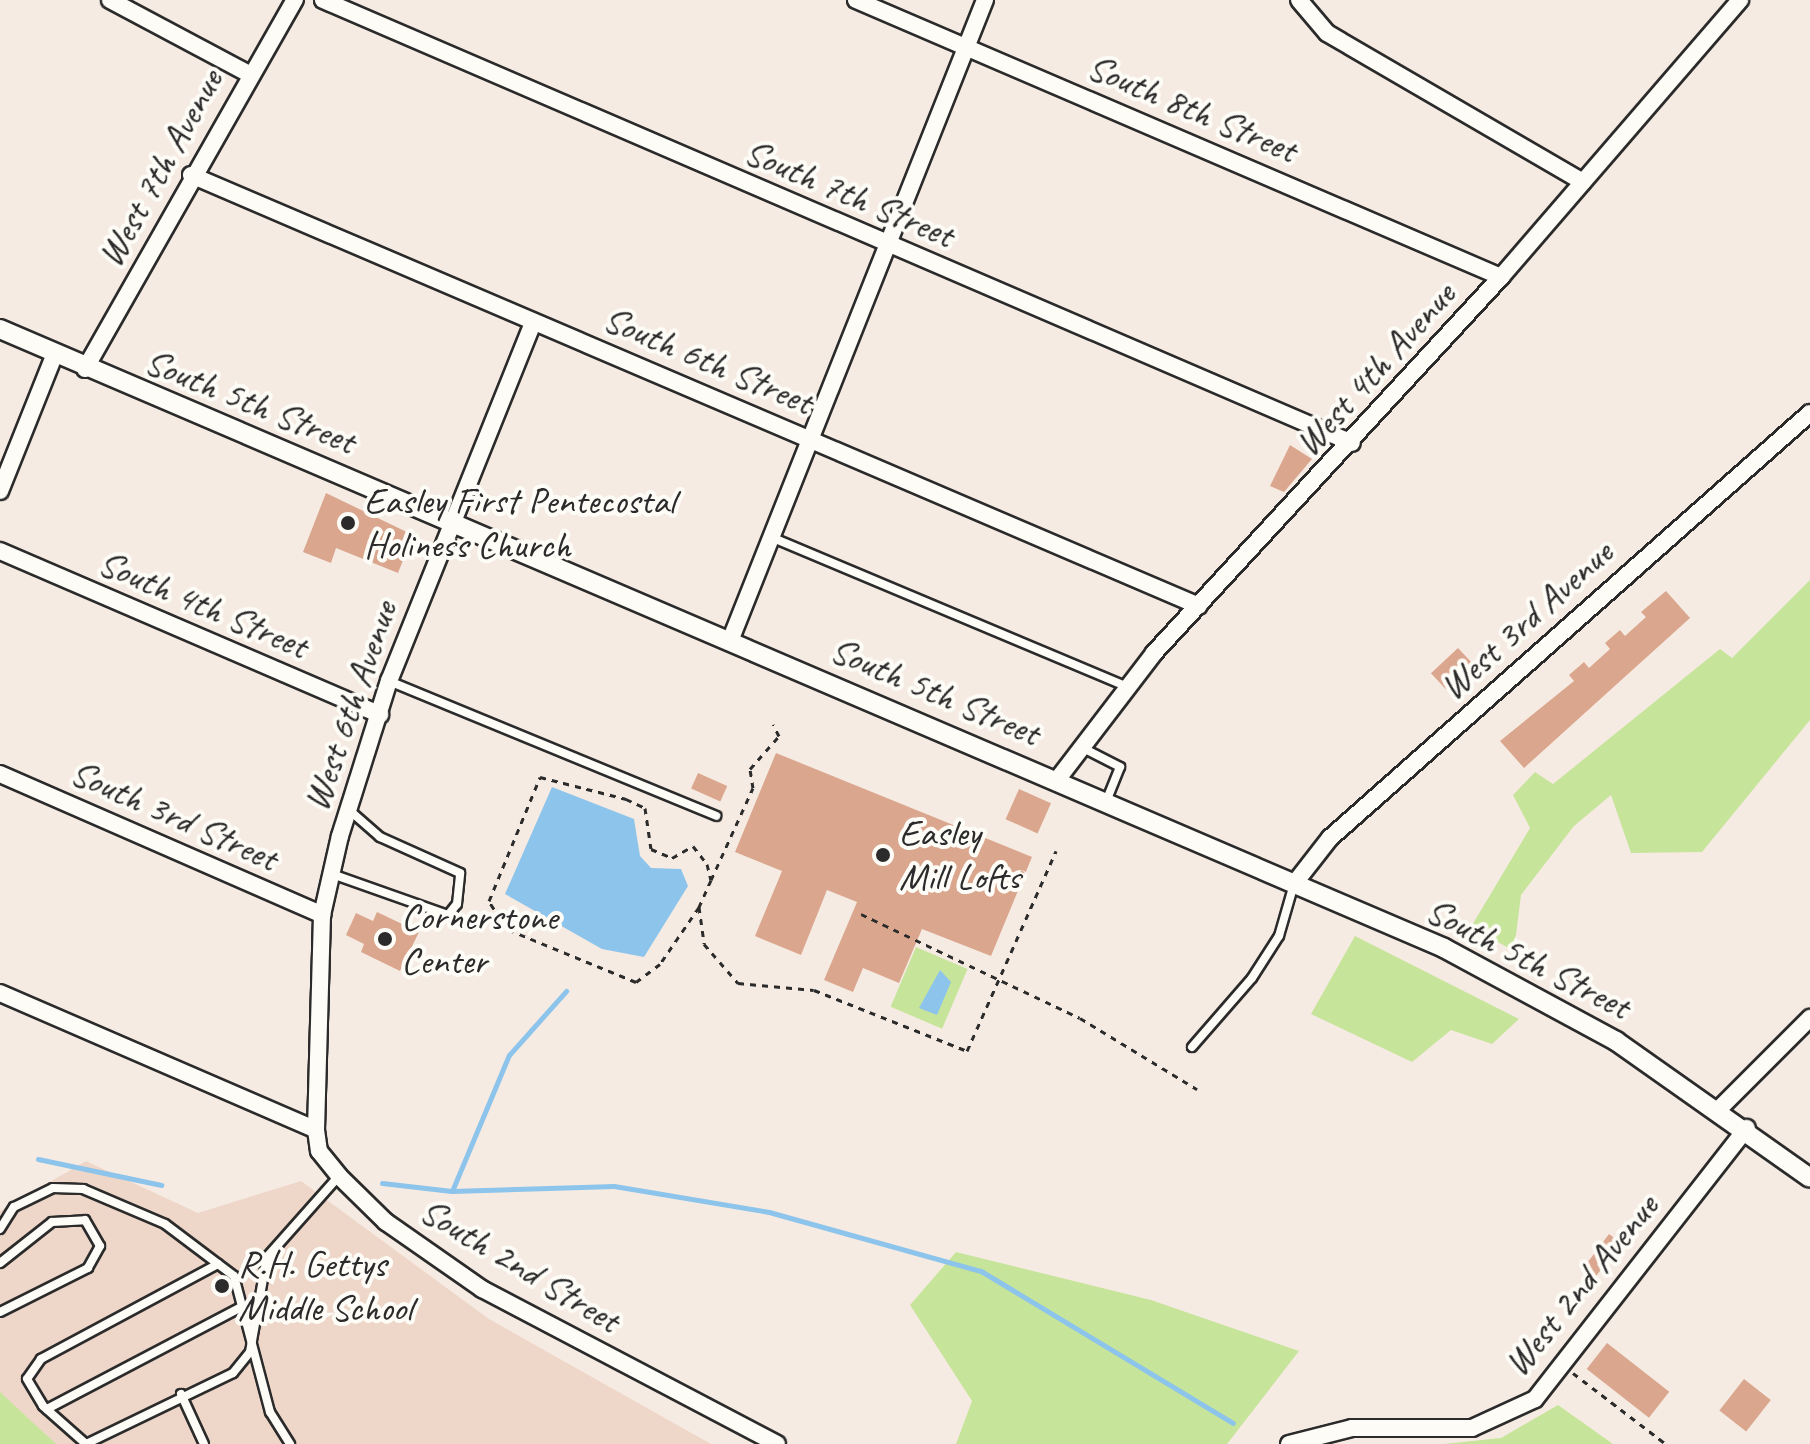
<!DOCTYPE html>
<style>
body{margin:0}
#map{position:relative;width:1810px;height:1444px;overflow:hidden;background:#f6ebe2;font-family:Caveat,sans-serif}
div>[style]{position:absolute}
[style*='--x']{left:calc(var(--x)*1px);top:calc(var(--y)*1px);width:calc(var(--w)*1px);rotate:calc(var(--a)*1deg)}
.built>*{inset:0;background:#eed7c9}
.green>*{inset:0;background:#c7e49b;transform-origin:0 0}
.water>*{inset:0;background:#8dc4eb}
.stream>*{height:5px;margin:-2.5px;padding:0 2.5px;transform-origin:2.5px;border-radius:2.5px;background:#8dc4eb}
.building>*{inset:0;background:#daa78e;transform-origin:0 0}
.path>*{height:3px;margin-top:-1.5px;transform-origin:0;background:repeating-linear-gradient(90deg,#2b2b2b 0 6px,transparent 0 12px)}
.roads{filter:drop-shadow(2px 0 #2b2b2b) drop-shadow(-2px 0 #2b2b2b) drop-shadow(0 2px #2b2b2b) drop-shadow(0 -2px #2b2b2b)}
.service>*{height:8px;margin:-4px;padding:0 4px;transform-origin:4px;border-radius:4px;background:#fdfcf7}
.minor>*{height:16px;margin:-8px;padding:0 8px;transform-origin:8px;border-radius:8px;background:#fdfcf7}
.tertiary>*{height:18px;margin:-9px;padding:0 9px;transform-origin:9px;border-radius:9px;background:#fdfcf7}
.dots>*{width:22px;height:22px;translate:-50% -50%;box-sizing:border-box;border:4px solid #fdfcf7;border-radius:50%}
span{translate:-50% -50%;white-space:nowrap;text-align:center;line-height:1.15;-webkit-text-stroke:8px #fdfcf7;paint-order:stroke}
.street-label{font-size:38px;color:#2b2b2b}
.poi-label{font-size:38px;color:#2b2b2b}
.left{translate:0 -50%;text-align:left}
</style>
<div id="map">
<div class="built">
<div style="clip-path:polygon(86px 1161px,198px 1213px,301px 1181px,489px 1319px,711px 1444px,0 1444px,0 1211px)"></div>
</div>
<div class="green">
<div style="clip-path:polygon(1810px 580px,1810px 720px,1702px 852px,1631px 853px,1611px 795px,1574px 826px,1521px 895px,1514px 951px,1471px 927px,1530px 828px,1513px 795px,1535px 772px,1553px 784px,1720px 649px,1732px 658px)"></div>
<div style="clip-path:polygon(1355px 936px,1519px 1019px,1492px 1044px,1451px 1030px,1412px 1062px,1311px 1014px)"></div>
<div style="left:916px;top:947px;width:56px;height:65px;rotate:23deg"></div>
<div style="clip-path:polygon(956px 1252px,1151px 1300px,1299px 1351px,1227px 1444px,956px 1444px,972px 1401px,910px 1305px)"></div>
<div style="clip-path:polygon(0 1392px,56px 1444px,0 1444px)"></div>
<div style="clip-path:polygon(1558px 1405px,1613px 1444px,1444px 1444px,1501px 1438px)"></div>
</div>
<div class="water">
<div style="clip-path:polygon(552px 787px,634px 819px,640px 856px,651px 868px,681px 869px,688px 886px,644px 957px,602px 949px,505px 894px)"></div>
<div style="clip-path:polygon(940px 970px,951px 982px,937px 1015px,919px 1008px)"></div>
</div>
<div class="stream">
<div style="--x:38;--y:1159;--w:126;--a:11.9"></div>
<div style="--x:382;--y:1183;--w:70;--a:6.5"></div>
<div style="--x:452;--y:1191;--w:162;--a:-1.8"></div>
<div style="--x:614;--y:1186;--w:157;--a:9.5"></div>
<div style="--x:769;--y:1212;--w:220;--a:15.6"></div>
<div style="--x:981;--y:1271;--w:294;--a:31.1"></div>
<div style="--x:452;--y:1191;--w:147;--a:-67.3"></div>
<div style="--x:509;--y:1055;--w:86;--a:-48.3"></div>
</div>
<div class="building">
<div style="clip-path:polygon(1290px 445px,1312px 459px,1284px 492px,1270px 486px)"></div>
<div style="clip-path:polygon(326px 493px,413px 535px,398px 573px,336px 548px,331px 563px,303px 552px)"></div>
<div style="clip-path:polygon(1666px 591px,1690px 618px,1524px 768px,1500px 741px,1574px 681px,1569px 675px,1584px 662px,1589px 668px,1610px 649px,1605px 643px,1620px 630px,1625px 636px,1646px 617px,1641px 612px)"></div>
<div style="left:1458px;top:648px;width:22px;height:37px;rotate:47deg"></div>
<div style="clip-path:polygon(776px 753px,1032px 857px,991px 956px,922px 929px,899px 983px,863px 968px,853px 992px,824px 980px,857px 902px,827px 890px,801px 955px,755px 936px,782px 871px,735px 852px)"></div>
<div style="left:698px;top:773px;width:32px;height:17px;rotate:24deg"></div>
<div style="left:1019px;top:789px;width:35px;height:33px;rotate:24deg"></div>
<div style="clip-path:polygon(377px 912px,419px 932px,400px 971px,361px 952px,364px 944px,346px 935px,356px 913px,373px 921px)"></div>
<div style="left:1609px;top:1234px;width:15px;height:41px;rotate:37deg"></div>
<div style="left:1607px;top:1343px;width:79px;height:33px;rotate:38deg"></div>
<div style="left:1744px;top:1379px;width:34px;height:40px;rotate:38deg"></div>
</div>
<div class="path">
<div style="--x:711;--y:880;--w:101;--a:-65.5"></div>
<div style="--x:753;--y:788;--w:19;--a:-99"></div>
<div style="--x:750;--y:769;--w:44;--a:-48.7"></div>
<div style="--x:779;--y:736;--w:13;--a:-117"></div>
<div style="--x:699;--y:907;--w:69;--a:124.4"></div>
<div style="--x:660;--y:964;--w:30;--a:143"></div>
<div style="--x:636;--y:982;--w:139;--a:-157.7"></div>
<div style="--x:507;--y:929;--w:33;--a:-123"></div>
<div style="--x:489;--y:901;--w:134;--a:-67.6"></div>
<div style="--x:540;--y:777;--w:89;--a:14.3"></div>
<div style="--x:626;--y:799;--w:21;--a:25"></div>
<div style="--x:645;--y:808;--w:41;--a:81.7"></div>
<div style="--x:651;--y:849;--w:23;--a:23"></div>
<div style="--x:672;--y:858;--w:24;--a:-30"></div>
<div style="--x:693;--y:846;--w:23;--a:52"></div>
<div style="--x:707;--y:864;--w:16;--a:76"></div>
<div style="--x:711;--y:880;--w:30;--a:114"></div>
<div style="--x:699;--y:907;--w:37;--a:82"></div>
<div style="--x:704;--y:944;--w:52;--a:48.9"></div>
<div style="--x:738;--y:983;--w:76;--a:5.3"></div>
<div style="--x:814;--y:990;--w:165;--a:21.7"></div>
<div style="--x:967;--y:1051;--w:219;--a:-66"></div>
<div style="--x:861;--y:914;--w:242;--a:25.4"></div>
<div style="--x:1080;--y:1018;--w:137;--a:31.3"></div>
<div style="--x:1573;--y:1373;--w:117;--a:37.4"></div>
</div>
<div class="roads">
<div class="service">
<div style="--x:771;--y:537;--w:384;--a:22.8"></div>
<div style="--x:389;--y:681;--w:354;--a:22.4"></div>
<div style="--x:1081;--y:747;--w:44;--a:27.1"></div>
<div style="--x:1120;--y:767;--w:38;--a:112"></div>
<div style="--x:332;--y:874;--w:123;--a:19.5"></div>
<div style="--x:448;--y:915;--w:14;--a:-51"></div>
<div style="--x:457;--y:904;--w:31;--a:-84"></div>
<div style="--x:460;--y:873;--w:88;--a:-155.8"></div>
<div style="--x:380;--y:837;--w:41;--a:-138.9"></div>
<div style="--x:1192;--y:1047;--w:91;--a:-49"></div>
<div style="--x:1252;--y:978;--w:50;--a:-57.3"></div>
<div style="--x:1279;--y:936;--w:54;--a:-73.9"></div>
<div style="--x:0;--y:1229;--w:26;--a:-58"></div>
<div style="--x:14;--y:1207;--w:43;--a:-26"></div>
<div style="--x:53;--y:1188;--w:30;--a:2"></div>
<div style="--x:83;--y:1189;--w:89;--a:23.1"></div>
<div style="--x:165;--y:1224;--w:86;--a:37"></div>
<div style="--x:234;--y:1276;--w:141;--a:75.2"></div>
<div style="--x:270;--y:1412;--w:38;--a:58"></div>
<div style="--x:0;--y:1263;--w:66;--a:-38.3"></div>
<div style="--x:52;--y:1222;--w:33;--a:-3"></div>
<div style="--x:85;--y:1220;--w:30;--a:60"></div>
<div style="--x:100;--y:1246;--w:25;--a:119"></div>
<div style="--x:88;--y:1268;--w:98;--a:153.4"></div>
<div style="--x:218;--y:1264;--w:201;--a:151.8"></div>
<div style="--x:41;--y:1359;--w:24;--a:125"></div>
<div style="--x:27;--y:1379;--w:31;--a:59"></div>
<div style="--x:43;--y:1406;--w:57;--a:41.5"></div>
<div style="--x:86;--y:1444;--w:163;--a:-25.8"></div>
<div style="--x:233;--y:1373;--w:27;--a:-51"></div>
<div style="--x:250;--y:1352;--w:97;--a:-79.9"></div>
<div style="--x:267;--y:1257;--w:108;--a:-48.4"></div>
<div style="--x:181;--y:1394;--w:55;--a:65.3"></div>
<div style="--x:47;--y:1409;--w:219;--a:-27.7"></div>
</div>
<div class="minor">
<div style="--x:110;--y:0;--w:157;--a:28"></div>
<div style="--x:323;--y:0;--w:1120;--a:23.29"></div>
<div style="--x:856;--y:0;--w:702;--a:23.24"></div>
<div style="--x:1299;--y:0;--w:43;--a:49.7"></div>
<div style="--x:1327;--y:33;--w:296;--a:30.2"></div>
<div style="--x:191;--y:175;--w:1096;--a:23.15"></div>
<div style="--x:85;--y:369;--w:425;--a:-60.4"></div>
<div style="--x:0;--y:491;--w:145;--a:-68.2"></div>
<div style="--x:0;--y:551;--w:414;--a:23.3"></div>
<div style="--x:730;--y:641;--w:690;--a:-68.31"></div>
<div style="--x:0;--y:774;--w:352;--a:23.6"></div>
<div style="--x:1057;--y:780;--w:160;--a:-52.6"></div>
<div style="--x:1154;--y:653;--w:512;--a:-47.3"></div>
<div style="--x:1501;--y:277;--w:366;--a:-49.2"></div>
<div style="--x:1294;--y:884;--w:58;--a:-52"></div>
<div style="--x:1330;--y:838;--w:641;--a:-41.52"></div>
<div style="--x:0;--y:993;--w:344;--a:23.4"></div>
<div style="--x:316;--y:1130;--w:21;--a:82"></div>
<div style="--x:319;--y:1151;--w:32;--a:51"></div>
<div style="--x:339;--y:1176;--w:66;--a:44.4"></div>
<div style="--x:386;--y:1222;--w:117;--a:34.9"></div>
<div style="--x:482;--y:1289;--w:333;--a:27.7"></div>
<div style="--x:1719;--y:1109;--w:129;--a:-45"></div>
<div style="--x:316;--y:1130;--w:215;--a:-88.4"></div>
<div style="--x:322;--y:915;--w:81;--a:-77.2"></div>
<div style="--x:340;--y:836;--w:163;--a:-72.5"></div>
<div style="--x:389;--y:681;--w:387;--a:-68.1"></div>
<div style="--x:1289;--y:1444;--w:65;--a:-14.3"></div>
<div style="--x:1352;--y:1428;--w:120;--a:0"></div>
<div style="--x:1472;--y:1428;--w:69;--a:-24.7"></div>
<div style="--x:1535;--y:1399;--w:344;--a:-52"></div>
</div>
<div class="tertiary">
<div style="--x:0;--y:329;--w:1571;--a:23.2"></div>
<div style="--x:1444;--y:948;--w:196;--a:28.4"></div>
<div style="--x:1616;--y:1041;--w:237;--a:35.2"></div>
</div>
</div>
<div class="dots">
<div style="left:348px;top:523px;background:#2b2b2b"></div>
<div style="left:883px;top:855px;background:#2b2b2b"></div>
<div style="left:385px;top:939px;background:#2b2b2b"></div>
<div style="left:222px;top:1286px;background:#2b2b2b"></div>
</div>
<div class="street-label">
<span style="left:1192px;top:108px;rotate:23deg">South 8th Street</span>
<span style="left:160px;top:168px;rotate:-61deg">West 7th Avenue</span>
<span style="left:849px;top:193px;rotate:23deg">South 7th Street</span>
<span style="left:708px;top:360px;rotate:23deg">South 6th Street</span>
<span style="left:1375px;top:369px;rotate:-48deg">West 4th Avenue</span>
<span style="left:250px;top:401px;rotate:22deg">South 5th Street</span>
<span style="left:203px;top:604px;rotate:23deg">South 4th Street</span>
<span style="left:1526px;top:620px;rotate:-42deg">West 3rd Avenue</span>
<span style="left:935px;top:691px;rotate:23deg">South 5th Street</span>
<span style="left:350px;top:706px;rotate:-71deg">West 6th Avenue</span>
<span style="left:174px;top:815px;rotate:24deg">South 3rd Street</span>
<span style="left:1528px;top:958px;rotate:27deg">South 5th Street</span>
<span style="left:520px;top:1265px;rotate:31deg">South 2nd Street</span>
<span style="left:1581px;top:1285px;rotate:-51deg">West 2nd Avenue</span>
</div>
<div class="poi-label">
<span class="left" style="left:364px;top:523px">Easley First Pentecostal<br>Holiness Church</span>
<span class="left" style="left:899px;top:855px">Easley<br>Mill Lofts</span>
<span class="left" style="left:401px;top:939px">Cornerstone<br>Center</span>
<span class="left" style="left:238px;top:1286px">R.H. Gettys<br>Middle School</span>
</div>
</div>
